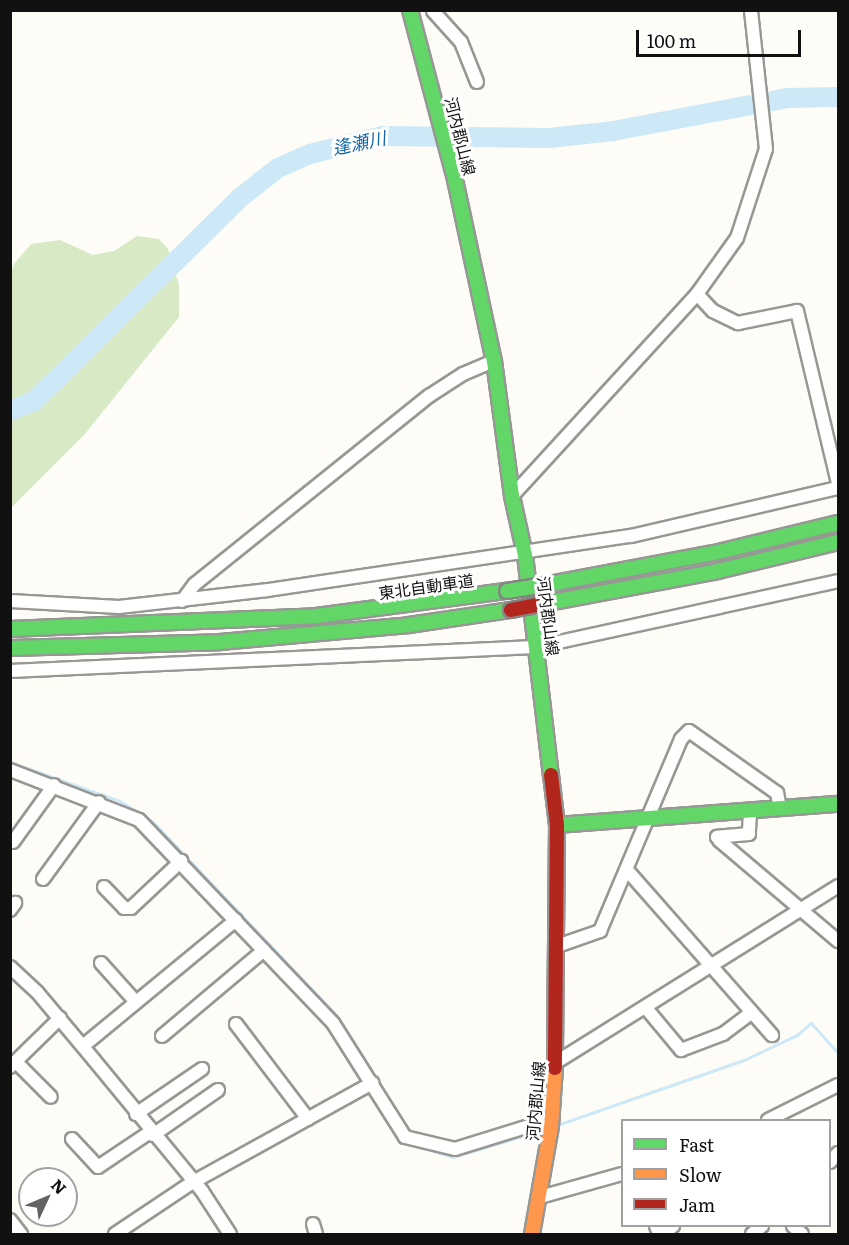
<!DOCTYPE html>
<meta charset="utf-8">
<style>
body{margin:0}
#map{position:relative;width:849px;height:1245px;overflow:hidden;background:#fdfcf7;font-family:Literata,"Noto Sans JP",serif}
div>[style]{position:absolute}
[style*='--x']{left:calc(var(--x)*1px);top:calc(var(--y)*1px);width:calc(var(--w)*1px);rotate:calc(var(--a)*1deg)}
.forest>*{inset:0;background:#d8eac5}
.stream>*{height:3px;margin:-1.5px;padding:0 1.5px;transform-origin:1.5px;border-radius:1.5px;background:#cde8f7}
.river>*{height:20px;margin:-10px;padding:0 10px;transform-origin:10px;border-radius:10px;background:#cde8f7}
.roads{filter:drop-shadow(2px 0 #979795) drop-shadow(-2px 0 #979795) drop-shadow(0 2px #979795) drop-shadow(0 -2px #979795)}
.street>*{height:12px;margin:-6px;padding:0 6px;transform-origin:6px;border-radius:6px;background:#fffffe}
.fast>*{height:14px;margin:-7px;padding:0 7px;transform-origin:7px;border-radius:7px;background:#63d668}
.slow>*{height:14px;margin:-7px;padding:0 7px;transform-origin:7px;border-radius:7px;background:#ff974d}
.jam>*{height:14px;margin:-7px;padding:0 7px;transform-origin:7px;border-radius:7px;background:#b3261e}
.bridges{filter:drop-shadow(2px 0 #858482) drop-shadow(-2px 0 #858482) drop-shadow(0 2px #858482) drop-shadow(0 -2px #858482)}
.fast-bridge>*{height:14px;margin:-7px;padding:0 7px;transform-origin:7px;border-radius:7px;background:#63d668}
.jam-bridge>*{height:14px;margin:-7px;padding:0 7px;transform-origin:7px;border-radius:7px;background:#b3261e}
span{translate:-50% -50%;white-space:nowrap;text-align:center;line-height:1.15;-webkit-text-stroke:6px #fff;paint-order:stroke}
.street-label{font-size:16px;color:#111}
.water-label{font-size:18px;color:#1768a6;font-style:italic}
.frame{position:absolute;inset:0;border:12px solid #111;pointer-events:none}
.legend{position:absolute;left:621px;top:1119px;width:210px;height:108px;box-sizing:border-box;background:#fff;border:2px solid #a0a0a0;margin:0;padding:8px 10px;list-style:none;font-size:18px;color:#111}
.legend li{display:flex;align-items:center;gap:12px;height:30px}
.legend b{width:30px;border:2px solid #a0a0a0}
.north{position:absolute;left:18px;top:1167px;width:60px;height:60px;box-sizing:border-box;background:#fff;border:2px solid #a0a0a0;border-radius:50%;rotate:46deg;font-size:16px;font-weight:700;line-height:24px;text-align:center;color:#111}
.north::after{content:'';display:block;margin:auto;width:21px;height:27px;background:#646362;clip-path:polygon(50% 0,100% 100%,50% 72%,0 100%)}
.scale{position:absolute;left:636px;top:30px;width:165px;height:27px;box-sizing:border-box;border:3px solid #111;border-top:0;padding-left:8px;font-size:18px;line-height:21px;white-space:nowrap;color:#111;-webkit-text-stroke:4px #fff;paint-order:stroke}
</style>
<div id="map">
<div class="forest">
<div style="clip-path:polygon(137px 236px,159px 239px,168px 249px,179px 285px,179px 317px,84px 435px,11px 508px,10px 275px,14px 264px,31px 244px,60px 240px,93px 255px,114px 251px)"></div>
</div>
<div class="stream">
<div style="--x:10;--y:762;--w:117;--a:19.5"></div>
<div style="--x:120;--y:801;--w:40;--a:32.9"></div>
<div style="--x:154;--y:823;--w:266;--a:46.5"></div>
<div style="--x:337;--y:1016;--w:64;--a:57.8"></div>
<div style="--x:557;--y:1125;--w:200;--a:-19.2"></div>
<div style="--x:746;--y:1059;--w:56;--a:-25.2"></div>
<div style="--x:797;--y:1035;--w:18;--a:-41"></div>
<div style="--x:811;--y:1023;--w:40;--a:48"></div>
<div style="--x:417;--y:1146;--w:38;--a:17"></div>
<div style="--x:453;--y:1157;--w:96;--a:-16.9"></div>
</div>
<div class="river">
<div style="--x:10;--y:411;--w:26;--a:-23"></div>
<div style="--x:34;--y:401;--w:291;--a:-44.6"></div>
<div style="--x:241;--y:197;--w:47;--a:-38.1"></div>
<div style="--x:278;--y:168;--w:35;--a:-24"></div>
<div style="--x:310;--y:154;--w:74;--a:-14"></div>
<div style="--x:382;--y:136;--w:167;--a:0.7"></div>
<div style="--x:549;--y:138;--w:64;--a:-6.2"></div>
<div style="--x:613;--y:131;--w:177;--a:-10.7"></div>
<div style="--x:787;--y:98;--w:51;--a:-1.1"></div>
</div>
<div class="roads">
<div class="street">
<div style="--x:433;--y:11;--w:42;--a:47.9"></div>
<div style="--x:461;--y:42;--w:43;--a:68.2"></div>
<div style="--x:697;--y:294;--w:23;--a:47"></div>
<div style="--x:713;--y:311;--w:28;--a:26"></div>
<div style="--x:738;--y:323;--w:60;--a:-11.5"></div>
<div style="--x:797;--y:311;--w:177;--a:76.6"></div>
<div style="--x:512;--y:496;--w:274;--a:-47.5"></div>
<div style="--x:697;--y:294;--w:69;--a:-54.5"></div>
<div style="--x:737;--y:238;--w:94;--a:-72"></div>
<div style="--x:766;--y:149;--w:140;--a:-96.2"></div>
<div style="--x:10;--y:601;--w:109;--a:3.2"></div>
<div style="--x:119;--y:607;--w:150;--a:-6.5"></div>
<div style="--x:268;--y:590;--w:367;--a:-8.5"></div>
<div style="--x:631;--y:536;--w:212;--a:-13.1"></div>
<div style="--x:182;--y:601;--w:21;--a:-53"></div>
<div style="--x:195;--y:584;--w:300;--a:-38.8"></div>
<div style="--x:429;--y:396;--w:40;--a:-32.9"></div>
<div style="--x:463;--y:374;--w:34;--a:-23"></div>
<div style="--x:10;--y:671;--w:527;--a:-2.61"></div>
<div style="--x:536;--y:647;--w:309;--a:-12.3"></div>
<div style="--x:10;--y:770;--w:138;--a:21.2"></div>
<div style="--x:139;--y:820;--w:281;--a:46.3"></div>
<div style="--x:333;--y:1023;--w:135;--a:57.7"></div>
<div style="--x:405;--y:1137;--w:51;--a:13.5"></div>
<div style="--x:455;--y:1149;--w:102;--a:-17.2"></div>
<div style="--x:750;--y:812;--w:22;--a:93"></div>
<div style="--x:749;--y:834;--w:32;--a:175"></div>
<div style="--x:717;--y:837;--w:5;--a:53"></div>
<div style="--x:720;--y:841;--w:155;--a:40.3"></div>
<div style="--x:13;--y:842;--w:70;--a:-54.3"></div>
<div style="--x:627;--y:870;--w:220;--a:48.7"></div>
<div style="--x:43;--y:879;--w:95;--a:-54"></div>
<div style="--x:104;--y:887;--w:29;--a:46"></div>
<div style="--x:124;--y:908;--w:7;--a:0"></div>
<div style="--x:131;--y:908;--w:69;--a:-43.2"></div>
<div style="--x:10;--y:910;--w:9;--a:-54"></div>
<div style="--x:557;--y:946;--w:46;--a:-19.2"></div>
<div style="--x:600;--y:931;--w:208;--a:-67.1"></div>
<div style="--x:681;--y:739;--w:11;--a:-45"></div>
<div style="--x:689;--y:731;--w:108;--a:35.2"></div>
<div style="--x:777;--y:793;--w:15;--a:79"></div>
<div style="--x:101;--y:963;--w:52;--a:48.1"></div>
<div style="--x:10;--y:967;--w:37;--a:43"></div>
<div style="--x:37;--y:992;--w:89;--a:50"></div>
<div style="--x:94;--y:1060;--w:170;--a:50.5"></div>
<div style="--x:202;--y:1191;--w:51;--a:56.9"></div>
<div style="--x:646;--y:1008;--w:55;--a:50.2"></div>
<div style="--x:681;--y:1050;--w:45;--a:-20.9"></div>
<div style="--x:723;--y:1034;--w:36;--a:-37"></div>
<div style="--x:236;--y:1024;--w:119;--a:52.8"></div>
<div style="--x:162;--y:1036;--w:133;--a:-40.1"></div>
<div style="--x:83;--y:1046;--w:198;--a:-39.5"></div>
<div style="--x:16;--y:1062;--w:49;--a:45"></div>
<div style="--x:555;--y:1063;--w:334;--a:-32"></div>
<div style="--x:10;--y:1067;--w:70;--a:-44.4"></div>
<div style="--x:136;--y:1114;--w:80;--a:-34.3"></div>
<div style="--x:768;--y:1120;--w:78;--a:-26.6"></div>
<div style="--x:153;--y:1135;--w:79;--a:-34.7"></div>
<div style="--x:72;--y:1139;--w:38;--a:47"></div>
<div style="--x:98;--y:1167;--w:63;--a:-33.9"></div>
<div style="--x:830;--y:1162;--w:12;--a:-48"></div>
<div style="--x:540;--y:1197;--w:85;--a:-15.7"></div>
<div style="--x:10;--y:1220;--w:18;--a:52"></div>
<div style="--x:313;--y:1224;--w:10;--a:73"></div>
<div style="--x:656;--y:1226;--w:9;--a:69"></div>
<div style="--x:793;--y:1226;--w:12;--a:42"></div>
<div style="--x:115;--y:1234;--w:94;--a:-33.7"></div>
<div style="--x:193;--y:1182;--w:205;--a:-28.9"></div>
<div style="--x:663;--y:1234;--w:13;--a:-39"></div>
<div style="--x:752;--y:1234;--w:13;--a:-39"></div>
</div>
<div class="fast">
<div style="--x:410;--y:10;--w:171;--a:75.1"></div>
<div style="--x:454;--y:175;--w:190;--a:77.9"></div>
<div style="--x:494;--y:361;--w:136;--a:82.4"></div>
<div style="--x:512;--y:496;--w:60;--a:77.6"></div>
<div style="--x:525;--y:555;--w:222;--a:83.3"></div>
<div style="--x:539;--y:586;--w:178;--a:-10.7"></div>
<div style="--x:714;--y:553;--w:128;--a:-13.6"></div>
<div style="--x:542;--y:604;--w:179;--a:-10.6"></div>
<div style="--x:718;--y:571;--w:123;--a:-13.6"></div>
<div style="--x:10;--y:629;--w:306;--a:-2.4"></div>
<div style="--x:316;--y:616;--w:193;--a:-7.5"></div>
<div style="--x:10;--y:648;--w:210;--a:-1.6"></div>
<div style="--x:220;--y:642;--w:190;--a:-5.1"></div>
<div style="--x:409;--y:625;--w:103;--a:-8.4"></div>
<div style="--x:557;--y:825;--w:282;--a:-4.3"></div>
</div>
<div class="slow">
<div style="--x:532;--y:1234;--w:110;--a:-80"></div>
<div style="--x:551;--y:1126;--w:58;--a:-86.1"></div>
</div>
<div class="jam">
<div style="--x:551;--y:775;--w:50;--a:83.2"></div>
<div style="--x:557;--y:825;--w:243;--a:90.5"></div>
</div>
</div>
<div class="bridges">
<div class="fast-bridge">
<div style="--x:507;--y:591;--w:32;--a:-9"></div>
</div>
<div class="jam-bridge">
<div style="--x:511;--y:610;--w:32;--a:-11"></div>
</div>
</div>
<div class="street-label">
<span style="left:461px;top:136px;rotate:76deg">河内郡山線</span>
<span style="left:426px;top:586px;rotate:-8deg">東北自動車道</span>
<span style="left:549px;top:616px;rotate:83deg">河内郡山線</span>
<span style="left:535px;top:1101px;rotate:-85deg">河内郡山線</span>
</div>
<div class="water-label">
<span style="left:359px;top:143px;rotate:-12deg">逢瀬川</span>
</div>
<div class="frame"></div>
<ul class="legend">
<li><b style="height:8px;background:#63d668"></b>Fast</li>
<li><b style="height:8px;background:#ff974d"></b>Slow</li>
<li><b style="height:8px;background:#b3261e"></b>Jam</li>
</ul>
<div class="north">N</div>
<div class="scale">100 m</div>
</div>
